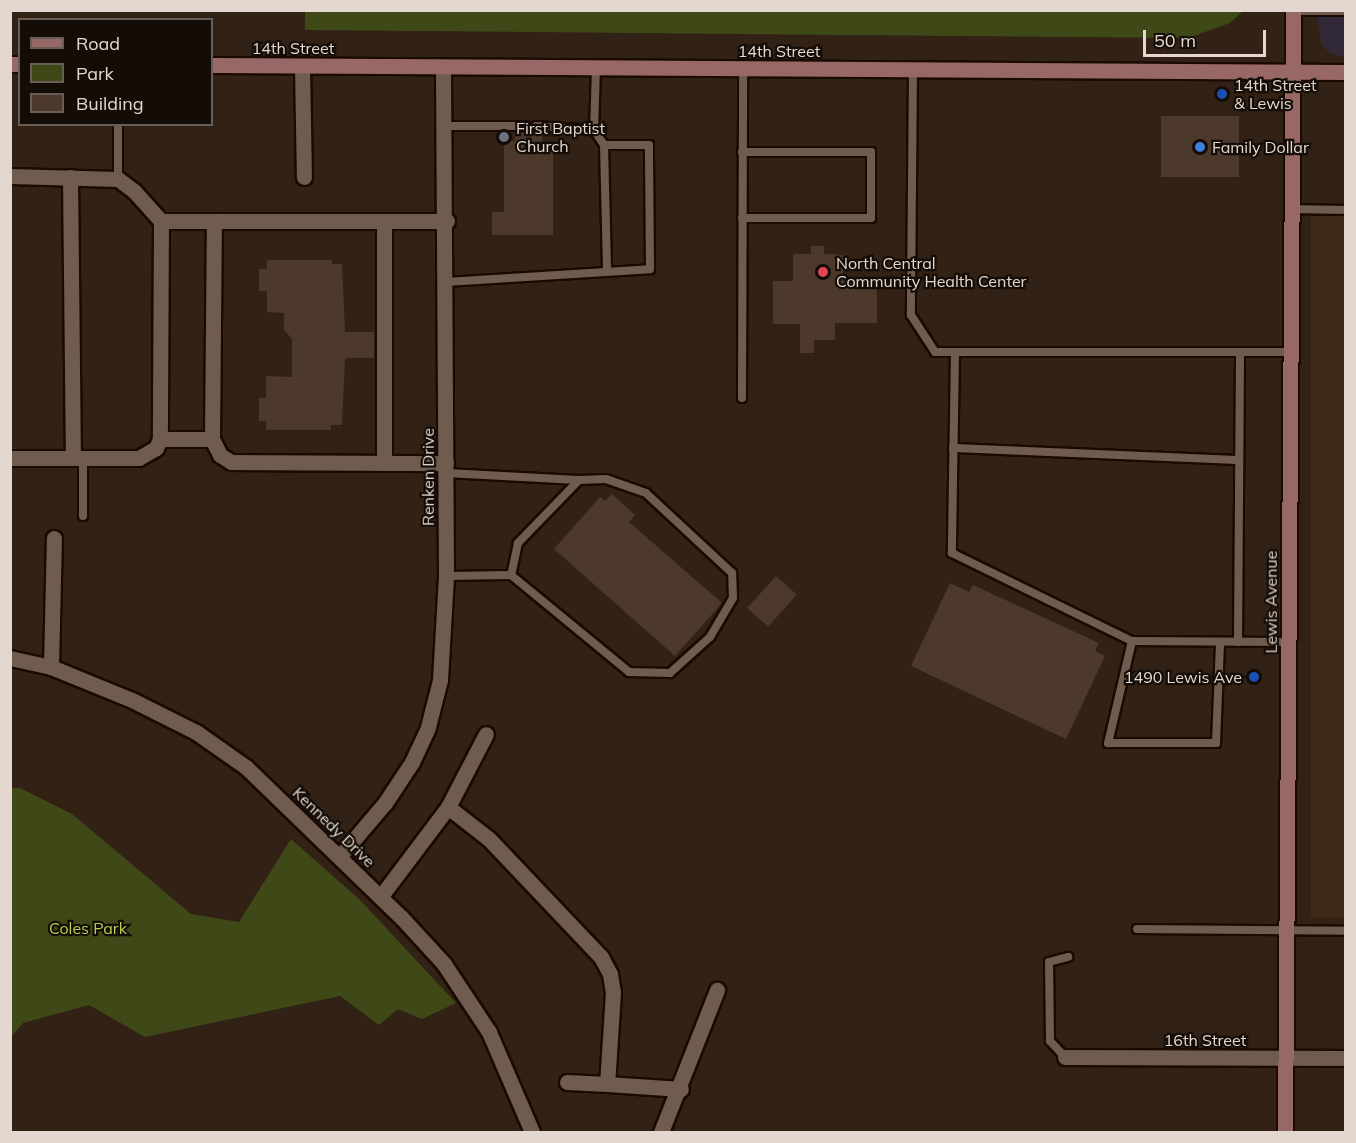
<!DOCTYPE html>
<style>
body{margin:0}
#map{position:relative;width:1356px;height:1143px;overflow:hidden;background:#322115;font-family:Mulish,sans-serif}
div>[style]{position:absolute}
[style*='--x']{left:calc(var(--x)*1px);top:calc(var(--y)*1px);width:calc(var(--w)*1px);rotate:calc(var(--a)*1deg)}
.commercial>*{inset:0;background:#312938}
.built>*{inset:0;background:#3e2817;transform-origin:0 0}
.green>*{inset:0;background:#3f4918}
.building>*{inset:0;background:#4c392c;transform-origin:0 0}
.roads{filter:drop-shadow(2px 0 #190a02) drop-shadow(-2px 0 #190a02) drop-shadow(0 2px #190a02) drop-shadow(0 -2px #190a02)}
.lane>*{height:8px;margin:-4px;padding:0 4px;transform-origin:4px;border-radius:4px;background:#705c4e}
.street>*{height:15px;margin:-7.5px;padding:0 7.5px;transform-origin:7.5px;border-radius:7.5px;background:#705c4e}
.secondary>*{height:15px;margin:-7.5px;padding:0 7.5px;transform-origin:7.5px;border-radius:7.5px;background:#976865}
.dots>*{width:16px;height:16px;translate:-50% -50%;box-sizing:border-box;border:3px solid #140d07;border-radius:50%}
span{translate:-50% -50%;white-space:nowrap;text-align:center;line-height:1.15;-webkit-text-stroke:4.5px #140d07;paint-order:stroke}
.street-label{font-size:16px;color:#e3d7cf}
.poi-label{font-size:16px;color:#e3d7cf}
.left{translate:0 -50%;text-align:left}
.right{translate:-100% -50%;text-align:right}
.park-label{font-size:16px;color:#b7d051}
.frame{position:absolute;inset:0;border:12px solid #e3d7cf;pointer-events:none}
.legend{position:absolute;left:18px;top:18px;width:195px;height:108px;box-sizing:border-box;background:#140d07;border:2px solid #675e57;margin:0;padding:8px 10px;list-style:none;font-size:18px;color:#e3d7cf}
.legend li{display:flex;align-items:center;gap:12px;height:30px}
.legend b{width:30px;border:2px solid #675e57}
.scale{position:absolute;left:1143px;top:30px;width:123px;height:27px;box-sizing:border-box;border:3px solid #e3d7cf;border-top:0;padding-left:8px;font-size:18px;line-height:21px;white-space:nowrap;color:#e3d7cf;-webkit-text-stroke:4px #140d07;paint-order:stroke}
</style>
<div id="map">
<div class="commercial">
<div style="clip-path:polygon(1317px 11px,1345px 11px,1345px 57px,1331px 54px,1321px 44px)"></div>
</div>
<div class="built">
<div style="left:1311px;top:215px;width:35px;height:703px"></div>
</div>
<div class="green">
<div style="clip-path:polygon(305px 11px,305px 10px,1243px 11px,1230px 23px,1188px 38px,305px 30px)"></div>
<div style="clip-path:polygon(11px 788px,20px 788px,72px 814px,191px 914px,239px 922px,291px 839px,360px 900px,456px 1003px,422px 1019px,398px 1009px,379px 1025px,340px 996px,145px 1037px,89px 1005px,23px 1023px,11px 1037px)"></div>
</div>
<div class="building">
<div style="left:1161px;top:116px;width:78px;height:61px"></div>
<div style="clip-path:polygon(523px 133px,542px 133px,542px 142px,553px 142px,553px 235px,492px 235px,492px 212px,504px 212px,504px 141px,515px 141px,515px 134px)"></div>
<div style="clip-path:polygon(811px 246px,824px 246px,824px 254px,843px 255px,843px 281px,877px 281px,877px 323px,835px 323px,835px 340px,814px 340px,814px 353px,800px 353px,800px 324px,773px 324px,773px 281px,793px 281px,793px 254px,811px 254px)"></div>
<div style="clip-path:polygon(267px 260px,332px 260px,332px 264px,342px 264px,345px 332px,374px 332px,374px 358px,345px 358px,342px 425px,331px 425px,331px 430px,266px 430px,266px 421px,259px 421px,259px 398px,266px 398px,266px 376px,292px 377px,292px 339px,284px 330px,284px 313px,267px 312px,267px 291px,259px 291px,259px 269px,267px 269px)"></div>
<div style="clip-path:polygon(612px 494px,635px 515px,629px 522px,722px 603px,675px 656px,554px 549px,600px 497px,605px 501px)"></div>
<div style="left:776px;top:576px;width:28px;height:43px;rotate:42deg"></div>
<div style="clip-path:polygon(950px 583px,969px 592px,973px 585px,1099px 643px,1095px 651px,1105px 656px,1066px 739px,911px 666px)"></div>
</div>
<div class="roads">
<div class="lane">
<div style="--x:1293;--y:11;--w:53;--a:0"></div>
<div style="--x:596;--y:68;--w:62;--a:91.8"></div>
<div style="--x:594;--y:130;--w:18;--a:56"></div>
<div style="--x:913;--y:69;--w:246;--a:90.5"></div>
<div style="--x:911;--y:315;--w:44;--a:57"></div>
<div style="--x:935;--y:352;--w:356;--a:0"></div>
<div style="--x:118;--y:124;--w:55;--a:90"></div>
<div style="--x:444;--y:126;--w:81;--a:0"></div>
<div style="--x:536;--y:126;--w:58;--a:3.9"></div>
<div style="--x:742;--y:152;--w:129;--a:0"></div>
<div style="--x:871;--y:152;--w:66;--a:90"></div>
<div style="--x:871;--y:218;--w:129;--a:180"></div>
<div style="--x:1291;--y:209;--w:55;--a:1"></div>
<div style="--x:446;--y:282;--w:204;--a:-3.6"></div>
<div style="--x:650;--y:269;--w:124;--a:-90.5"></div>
<div style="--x:649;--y:145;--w:45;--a:180"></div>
<div style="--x:604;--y:145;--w:124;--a:88.6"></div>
<div style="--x:955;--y:352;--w:201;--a:90.9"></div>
<div style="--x:952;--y:553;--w:200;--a:26.1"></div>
<div style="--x:1132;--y:641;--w:156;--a:0.4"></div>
<div style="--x:742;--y:398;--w:329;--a:-89.8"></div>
<div style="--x:953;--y:448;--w:286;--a:2.4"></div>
<div style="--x:446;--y:473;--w:133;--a:3"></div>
<div style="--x:83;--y:516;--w:58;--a:-90"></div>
<div style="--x:446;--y:576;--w:65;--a:-0.9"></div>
<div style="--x:511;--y:575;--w:153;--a:39.4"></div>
<div style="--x:629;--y:672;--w:41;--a:1.4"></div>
<div style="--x:670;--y:673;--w:54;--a:-42"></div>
<div style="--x:710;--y:637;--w:45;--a:-59.5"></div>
<div style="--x:733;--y:598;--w:25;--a:-92"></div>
<div style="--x:732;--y:573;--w:117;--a:-137.1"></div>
<div style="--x:646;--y:493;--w:42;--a:-160.7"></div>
<div style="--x:606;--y:479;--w:27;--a:178"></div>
<div style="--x:579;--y:480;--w:88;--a:134.1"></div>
<div style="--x:518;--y:543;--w:33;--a:102"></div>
<div style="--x:1132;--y:641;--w:105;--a:103.2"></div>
<div style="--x:1108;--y:743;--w:108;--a:0"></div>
<div style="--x:1216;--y:743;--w:101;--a:-87.7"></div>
<div style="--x:1238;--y:642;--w:290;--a:-89.6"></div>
<div style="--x:1137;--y:929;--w:209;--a:0.5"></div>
<div style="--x:1065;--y:1057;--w:22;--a:-133"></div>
<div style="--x:1050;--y:1041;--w:79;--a:-90.7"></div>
<div style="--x:1049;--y:962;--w:20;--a:-15"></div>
</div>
<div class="street">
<div style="--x:302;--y:66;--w:111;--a:89"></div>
<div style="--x:10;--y:176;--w:108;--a:1.6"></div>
<div style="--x:118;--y:179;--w:20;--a:37"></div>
<div style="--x:134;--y:191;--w:40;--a:48"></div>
<div style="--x:161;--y:221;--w:218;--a:90.3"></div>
<div style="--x:160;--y:439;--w:10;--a:114"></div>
<div style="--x:156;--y:448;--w:20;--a:150"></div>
<div style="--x:139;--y:458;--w:129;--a:180"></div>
<div style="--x:70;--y:177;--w:281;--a:89.4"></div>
<div style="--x:161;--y:221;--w:286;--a:0"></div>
<div style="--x:384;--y:221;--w:242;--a:90"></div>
<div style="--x:160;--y:439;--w:52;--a:0"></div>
<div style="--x:212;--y:439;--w:18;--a:63"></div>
<div style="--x:220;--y:455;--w:13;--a:32"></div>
<div style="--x:231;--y:462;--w:215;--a:0.3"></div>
<div style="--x:212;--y:439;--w:218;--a:-89.5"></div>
<div style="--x:10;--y:658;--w:42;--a:12.4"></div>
<div style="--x:51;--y:667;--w:87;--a:22.2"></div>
<div style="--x:132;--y:700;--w:72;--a:26.6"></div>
<div style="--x:196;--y:732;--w:62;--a:35.2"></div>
<div style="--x:247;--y:768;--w:214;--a:44.1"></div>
<div style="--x:401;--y:917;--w:64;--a:47.5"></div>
<div style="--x:444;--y:964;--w:82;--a:56.5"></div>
<div style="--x:489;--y:1032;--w:109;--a:66.7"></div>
<div style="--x:51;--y:667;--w:129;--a:-88.7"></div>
<div style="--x:448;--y:807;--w:52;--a:38"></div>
<div style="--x:489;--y:839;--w:163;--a:46.5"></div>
<div style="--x:601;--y:957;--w:19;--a:62"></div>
<div style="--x:610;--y:974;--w:18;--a:81"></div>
<div style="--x:613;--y:992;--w:92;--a:93.7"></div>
<div style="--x:607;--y:1084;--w:74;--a:3.9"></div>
<div style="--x:339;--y:857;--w:71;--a:-49.6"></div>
<div style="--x:385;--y:803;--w:49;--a:-56.6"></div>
<div style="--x:412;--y:762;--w:38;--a:-65"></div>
<div style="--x:428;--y:727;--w:49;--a:-75.7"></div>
<div style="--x:440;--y:680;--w:104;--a:-86.7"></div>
<div style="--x:446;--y:576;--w:509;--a:-90.34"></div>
<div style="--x:381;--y:896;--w:111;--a:-53"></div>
<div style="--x:448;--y:807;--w:82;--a:-62.5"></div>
<div style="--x:1065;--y:1057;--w:281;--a:0.2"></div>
<div style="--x:567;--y:1082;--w:40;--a:2.9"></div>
<div style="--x:661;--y:1132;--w:153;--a:-68.5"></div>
</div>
<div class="secondary">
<div style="--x:10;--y:64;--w:10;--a:0"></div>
<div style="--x:212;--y:65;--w:1134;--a:0.35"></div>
<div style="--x:1285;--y:1132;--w:1122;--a:-89.59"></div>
</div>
</div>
<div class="dots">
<div style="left:1222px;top:94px;background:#1a4fb4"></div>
<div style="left:504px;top:137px;background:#6b7280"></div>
<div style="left:1200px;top:147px;background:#3f7fe0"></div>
<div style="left:823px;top:272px;background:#e0444e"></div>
<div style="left:1254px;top:677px;background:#1a4fb4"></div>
</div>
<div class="street-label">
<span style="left:293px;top:48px">14th Street</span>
<span style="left:779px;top:51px">14th Street</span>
<span style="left:428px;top:477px;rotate:-90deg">Renken Drive</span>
<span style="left:1271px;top:602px;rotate:-90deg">Lewis Avenue</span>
<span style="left:334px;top:827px;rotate:44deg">Kennedy Drive</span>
<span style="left:1205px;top:1040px">16th Street</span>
</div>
<div class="poi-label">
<span class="left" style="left:1234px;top:94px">14th Street<br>&amp; Lewis</span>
<span class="left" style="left:516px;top:137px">First Baptist<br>Church</span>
<span class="left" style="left:1212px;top:147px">Family Dollar</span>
<span class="left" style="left:836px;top:272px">North Central<br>Community Health Center</span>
<span class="right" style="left:1242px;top:677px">1490 Lewis Ave</span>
</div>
<div class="park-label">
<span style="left:88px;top:928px">Coles Park</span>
</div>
<div class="frame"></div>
<ul class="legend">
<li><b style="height:8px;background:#976865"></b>Road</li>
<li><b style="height:16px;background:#3f4918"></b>Park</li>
<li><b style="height:16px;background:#4c392c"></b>Building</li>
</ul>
<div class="scale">50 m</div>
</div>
